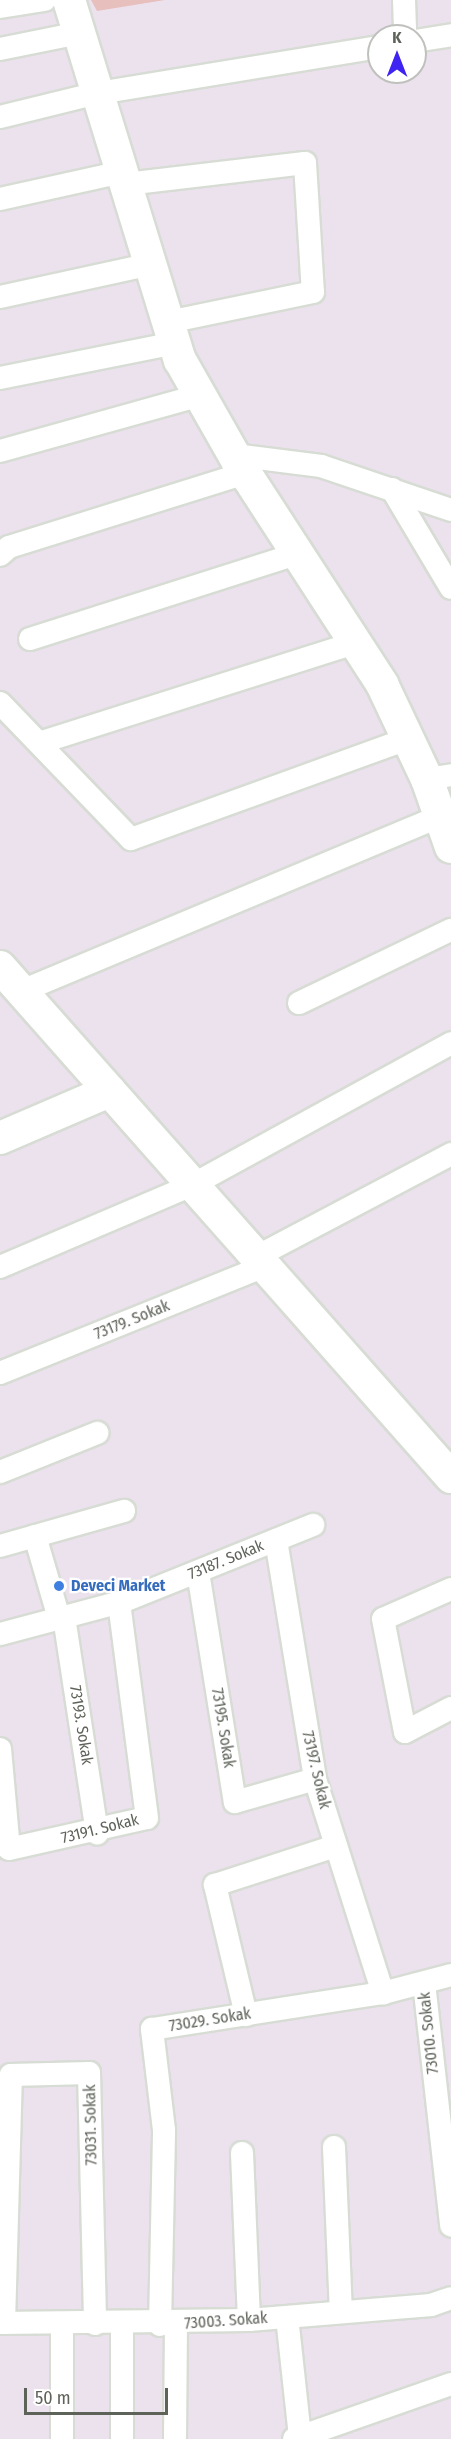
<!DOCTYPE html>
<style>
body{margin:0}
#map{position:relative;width:451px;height:2439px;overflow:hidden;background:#ece2ee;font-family:"Fira Sans Condensed",sans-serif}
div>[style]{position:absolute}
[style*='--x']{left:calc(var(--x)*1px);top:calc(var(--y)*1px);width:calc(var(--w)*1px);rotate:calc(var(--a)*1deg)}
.green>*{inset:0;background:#e7bfbc}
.roads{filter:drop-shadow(2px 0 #d7dcd4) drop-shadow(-2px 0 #d7dcd4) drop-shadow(0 2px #d7dcd4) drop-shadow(0 -2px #d7dcd4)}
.street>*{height:22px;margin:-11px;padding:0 11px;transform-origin:11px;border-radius:11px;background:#fff}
.secondary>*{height:32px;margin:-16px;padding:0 16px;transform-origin:16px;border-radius:16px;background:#fff}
.dots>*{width:16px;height:16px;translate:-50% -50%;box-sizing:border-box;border:3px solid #fff;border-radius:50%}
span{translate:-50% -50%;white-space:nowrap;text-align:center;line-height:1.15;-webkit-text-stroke:4.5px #fff;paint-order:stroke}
.street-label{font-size:16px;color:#5e635a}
.shop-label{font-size:16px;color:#366cbe;font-weight:700}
.left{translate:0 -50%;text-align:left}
.north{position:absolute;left:367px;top:24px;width:60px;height:60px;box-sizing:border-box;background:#fff;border:2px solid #bfc1bd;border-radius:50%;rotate:0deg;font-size:16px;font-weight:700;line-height:24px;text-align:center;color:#5e635a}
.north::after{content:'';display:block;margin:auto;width:21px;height:27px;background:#3e23f2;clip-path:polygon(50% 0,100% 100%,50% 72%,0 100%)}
.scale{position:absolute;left:24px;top:2388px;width:144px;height:27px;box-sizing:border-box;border:3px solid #5e635a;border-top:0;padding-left:8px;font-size:18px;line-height:21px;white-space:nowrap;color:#5e635a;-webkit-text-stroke:4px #fff;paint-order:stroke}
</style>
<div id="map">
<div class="green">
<div style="clip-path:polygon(91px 0,165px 0,97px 11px)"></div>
</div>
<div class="roads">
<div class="street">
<div style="--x:404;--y:0;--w:36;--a:88"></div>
<div style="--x:0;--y:7;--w:45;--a:-9"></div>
<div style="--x:415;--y:41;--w:36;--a:-9"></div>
<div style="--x:0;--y:49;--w:81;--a:-11.4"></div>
<div style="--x:0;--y:117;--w:101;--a:-13.8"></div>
<div style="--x:98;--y:93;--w:285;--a:-9.3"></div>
<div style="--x:126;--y:184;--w:180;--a:-6.7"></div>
<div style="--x:305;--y:163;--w:129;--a:86.5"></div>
<div style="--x:313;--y:292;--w:148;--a:168.3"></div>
<div style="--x:0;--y:199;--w:125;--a:-12.5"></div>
<div style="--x:0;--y:297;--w:155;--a:-12.3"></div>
<div style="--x:0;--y:378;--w:178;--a:-11.3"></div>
<div style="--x:0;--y:451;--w:208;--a:-15.6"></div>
<div style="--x:234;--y:455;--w:88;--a:7.2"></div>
<div style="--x:321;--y:466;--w:137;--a:18.7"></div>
<div style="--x:392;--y:489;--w:115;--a:59.2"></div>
<div style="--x:0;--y:555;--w:12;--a:-42"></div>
<div style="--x:9;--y:547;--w:247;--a:-17.4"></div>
<div style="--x:30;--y:639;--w:280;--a:-17.7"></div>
<div style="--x:0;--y:703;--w:189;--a:46.1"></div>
<div style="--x:131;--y:839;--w:294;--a:-19.9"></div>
<div style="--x:39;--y:743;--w:331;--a:-17.6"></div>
<div style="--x:427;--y:779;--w:24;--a:-9"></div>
<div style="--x:22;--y:991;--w:454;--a:-22.7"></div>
<div style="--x:299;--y:1003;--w:169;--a:-25.7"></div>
<div style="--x:256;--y:1257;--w:221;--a:-27.8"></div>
<div style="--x:0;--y:1267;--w:209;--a:-23.1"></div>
<div style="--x:192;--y:1185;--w:295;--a:-28.7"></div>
<div style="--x:0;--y:1373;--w:286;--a:-22"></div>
<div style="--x:0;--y:1472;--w:105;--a:-21.9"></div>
<div style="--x:35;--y:1536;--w:85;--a:73.7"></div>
<div style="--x:276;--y:1540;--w:242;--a:80.7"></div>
<div style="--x:315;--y:1779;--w:225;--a:72.4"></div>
<div style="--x:0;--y:1546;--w:129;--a:-15.8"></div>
<div style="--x:198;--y:1572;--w:233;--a:80.9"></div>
<div style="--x:235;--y:1802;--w:83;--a:-16"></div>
<div style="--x:451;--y:1589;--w:74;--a:156.2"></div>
<div style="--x:383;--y:1619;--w:115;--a:79"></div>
<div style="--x:405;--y:1732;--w:52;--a:-27.6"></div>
<div style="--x:64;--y:1617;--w:219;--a:81.3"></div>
<div style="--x:0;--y:1634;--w:128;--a:-14.9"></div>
<div style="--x:124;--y:1601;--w:204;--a:-21.9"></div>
<div style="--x:0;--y:1749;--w:100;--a:84.9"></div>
<div style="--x:9;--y:1849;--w:141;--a:-12.7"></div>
<div style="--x:147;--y:1818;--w:217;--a:-97.4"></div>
<div style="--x:424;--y:1983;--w:244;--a:83.6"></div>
<div style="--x:246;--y:2015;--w:134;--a:-103.4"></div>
<div style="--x:215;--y:1885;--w:127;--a:-17.9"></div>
<div style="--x:334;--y:2147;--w:165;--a:87.6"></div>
<div style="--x:242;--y:2153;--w:167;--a:87.6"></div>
<div style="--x:287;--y:2317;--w:121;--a:83.8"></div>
<div style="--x:0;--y:2323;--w:249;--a:-0.7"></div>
<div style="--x:249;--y:2320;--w:183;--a:-4.7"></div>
<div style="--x:431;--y:2305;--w:21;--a:-19"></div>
<div style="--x:4;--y:2323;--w:248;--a:-88.4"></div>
<div style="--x:11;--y:2075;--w:78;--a:-1.5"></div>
<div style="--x:89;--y:2073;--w:251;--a:88.6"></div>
<div style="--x:62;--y:2324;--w:115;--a:90"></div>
<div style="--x:122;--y:2324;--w:114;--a:90"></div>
<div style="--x:160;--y:2325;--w:195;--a:-88.8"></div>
<div style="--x:164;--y:2130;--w:102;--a:-96.8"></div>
<div style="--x:152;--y:2029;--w:234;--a:-8.9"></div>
<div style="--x:383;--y:1993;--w:70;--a:-14.8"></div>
<div style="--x:175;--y:2439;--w:115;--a:-89.5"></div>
<div style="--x:294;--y:2439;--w:166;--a:-19.3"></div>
</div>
<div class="secondary">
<div style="--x:69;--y:0;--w:377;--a:72.9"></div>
<div style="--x:180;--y:360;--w:117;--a:60.4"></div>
<div style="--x:238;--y:462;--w:265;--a:57"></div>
<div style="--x:382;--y:684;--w:105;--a:64.7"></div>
<div style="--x:427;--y:779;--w:72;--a:70.6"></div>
<div style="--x:0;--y:967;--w:681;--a:48.51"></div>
<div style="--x:0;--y:1138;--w:119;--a:-23.3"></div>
</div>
</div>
<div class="dots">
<div style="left:59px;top:1586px;background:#3f7fe0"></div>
</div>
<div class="street-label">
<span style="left:132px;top:1320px;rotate:-22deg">73179. Sokak</span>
<span style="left:226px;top:1560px;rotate:-22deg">73187. Sokak</span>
<span style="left:81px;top:1725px;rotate:81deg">73193. Sokak</span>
<span style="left:223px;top:1728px;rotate:81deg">73195. Sokak</span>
<span style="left:316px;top:1770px;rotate:77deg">73197. Sokak</span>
<span style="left:100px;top:1829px;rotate:-14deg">73191. Sokak</span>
<span style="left:210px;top:2020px;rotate:-9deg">73029. Sokak</span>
<span style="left:429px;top:2033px;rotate:-96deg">73010. Sokak</span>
<span style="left:91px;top:2125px;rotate:-91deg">73031. Sokak</span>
<span style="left:226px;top:2321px;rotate:-4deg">73003. Sokak</span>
</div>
<div class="shop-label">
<span class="left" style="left:71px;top:1586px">Deveci Market</span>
</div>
<div class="north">K</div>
<div class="scale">50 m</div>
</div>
